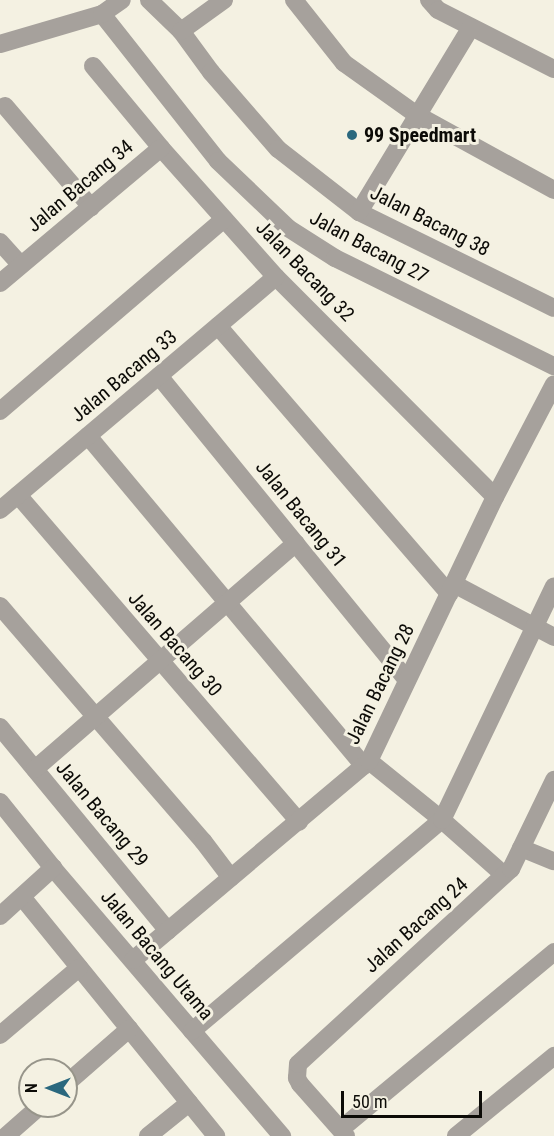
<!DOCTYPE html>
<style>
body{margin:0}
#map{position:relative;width:554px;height:1136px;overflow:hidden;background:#f4f1e2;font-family:"Roboto Condensed",sans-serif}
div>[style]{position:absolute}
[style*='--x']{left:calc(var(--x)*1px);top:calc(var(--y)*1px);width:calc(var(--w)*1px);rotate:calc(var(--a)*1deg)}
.minor>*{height:18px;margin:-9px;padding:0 9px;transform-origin:9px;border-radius:9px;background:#a6a19c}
.dots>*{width:16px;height:16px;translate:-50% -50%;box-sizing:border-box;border:3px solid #f4f1e2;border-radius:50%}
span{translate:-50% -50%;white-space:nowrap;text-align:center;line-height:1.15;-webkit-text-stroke:6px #f4f1e2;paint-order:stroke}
.poi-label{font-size:20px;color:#0c0b07;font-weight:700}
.left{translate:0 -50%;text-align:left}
.street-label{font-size:20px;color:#0c0b07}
.north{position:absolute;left:18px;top:1058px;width:60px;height:60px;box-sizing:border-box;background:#f4f1e2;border:2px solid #97958a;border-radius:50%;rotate:270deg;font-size:16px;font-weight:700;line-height:24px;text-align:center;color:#0c0b07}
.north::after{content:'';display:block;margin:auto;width:21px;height:27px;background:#2a687e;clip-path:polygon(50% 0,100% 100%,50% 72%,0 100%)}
.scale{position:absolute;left:341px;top:1091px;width:141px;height:27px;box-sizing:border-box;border:3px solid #0c0b07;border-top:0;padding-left:8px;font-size:18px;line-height:21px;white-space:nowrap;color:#0c0b07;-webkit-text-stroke:4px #f4f1e2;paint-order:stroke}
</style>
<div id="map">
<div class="minor">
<div style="--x:149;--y:0;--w:45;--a:44.1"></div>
<div style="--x:181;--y:31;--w:51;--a:53.8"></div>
<div style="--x:211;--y:72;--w:102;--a:49"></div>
<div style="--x:278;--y:149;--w:103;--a:37.9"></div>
<div style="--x:359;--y:212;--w:217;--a:26.2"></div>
<div style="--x:294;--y:0;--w:80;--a:51.6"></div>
<div style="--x:344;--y:63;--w:90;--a:35.5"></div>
<div style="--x:417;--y:115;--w:156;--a:28.7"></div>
<div style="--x:429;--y:0;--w:13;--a:48"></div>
<div style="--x:438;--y:10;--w:130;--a:27"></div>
<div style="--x:102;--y:14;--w:187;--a:51.7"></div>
<div style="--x:218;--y:161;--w:97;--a:43.7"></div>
<div style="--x:288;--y:228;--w:56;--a:32.6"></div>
<div style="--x:335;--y:258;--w:244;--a:26.3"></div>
<div style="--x:181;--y:31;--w:53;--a:-35.8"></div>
<div style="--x:0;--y:44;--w:106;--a:-16.4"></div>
<div style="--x:102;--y:14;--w:24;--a:-35"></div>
<div style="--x:93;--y:66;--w:107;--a:50.3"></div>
<div style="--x:161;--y:148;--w:173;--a:48.3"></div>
<div style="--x:276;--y:277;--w:310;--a:45.1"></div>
<div style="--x:5;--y:106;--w:133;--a:49.6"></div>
<div style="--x:359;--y:212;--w:216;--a:-58.8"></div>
<div style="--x:0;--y:242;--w:31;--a:48"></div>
<div style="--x:0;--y:283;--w:210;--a:-40"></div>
<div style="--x:218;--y:326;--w:354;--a:49.2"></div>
<div style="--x:159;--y:376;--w:392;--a:50.8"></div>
<div style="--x:0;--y:411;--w:295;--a:-40.6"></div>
<div style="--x:88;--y:436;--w:430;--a:50.1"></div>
<div style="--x:18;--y:495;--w:431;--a:49.3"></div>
<div style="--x:0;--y:510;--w:361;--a:-40.2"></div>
<div style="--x:454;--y:584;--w:113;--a:27.9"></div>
<div style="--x:0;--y:606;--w:311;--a:49.2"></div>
<div style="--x:203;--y:841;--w:46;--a:52.9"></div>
<div style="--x:0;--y:727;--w:264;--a:50.5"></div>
<div style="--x:369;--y:761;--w:94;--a:38.9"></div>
<div style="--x:442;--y:820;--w:83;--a:41.6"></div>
<div style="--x:35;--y:769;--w:345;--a:-40.9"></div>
<div style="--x:0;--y:802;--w:85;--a:51.2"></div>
<div style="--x:53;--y:868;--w:353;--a:49.5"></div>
<div style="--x:521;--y:848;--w:35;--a:22"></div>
<div style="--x:22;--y:897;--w:308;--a:50.9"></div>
<div style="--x:0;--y:916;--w:72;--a:-42.2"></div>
<div style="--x:133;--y:960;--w:309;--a:-40.1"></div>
<div style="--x:369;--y:761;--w:293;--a:-64.5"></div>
<div style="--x:495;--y:497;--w:127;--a:-62.4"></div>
<div style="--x:192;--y:1031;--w:327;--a:-40.2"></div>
<div style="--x:442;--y:820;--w:259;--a:-64.4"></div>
<div style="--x:0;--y:1035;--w:104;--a:-40.3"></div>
<div style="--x:66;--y:1084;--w:84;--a:-41.1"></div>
<div style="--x:341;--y:1129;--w:277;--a:-39.7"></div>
<div style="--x:6;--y:1136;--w:45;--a:-41.4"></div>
<div style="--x:148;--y:1136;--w:53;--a:-38.8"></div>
<div style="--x:346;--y:1136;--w:69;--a:-131.5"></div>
<div style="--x:300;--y:1084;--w:7;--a:-117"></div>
<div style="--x:297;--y:1078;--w:14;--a:-86"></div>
<div style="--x:298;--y:1064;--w:289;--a:-42.5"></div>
<div style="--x:511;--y:869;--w:99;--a:-64.2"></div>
<div style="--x:456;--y:1136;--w:127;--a:-39.2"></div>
</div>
<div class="dots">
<div style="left:352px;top:135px;background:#2a687e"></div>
</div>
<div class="poi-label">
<span class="left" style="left:364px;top:135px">99 Speedmart</span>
</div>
<div class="street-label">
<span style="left:80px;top:186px;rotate:-40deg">Jalan Bacang 34</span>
<span style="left:430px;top:221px;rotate:27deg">Jalan Bacang 38</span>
<span style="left:369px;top:247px;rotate:28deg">Jalan Bacang 27</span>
<span style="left:305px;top:271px;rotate:46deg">Jalan Bacang 32</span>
<span style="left:124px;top:376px;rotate:-40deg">Jalan Bacang 33</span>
<span style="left:301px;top:514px;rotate:51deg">Jalan Bacang 31</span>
<span style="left:175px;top:644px;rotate:49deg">Jalan Bacang 30</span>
<span style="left:380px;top:684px;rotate:-64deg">Jalan Bacang 28</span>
<span style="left:102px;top:814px;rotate:50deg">Jalan Bacang 29</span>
<span style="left:416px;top:925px;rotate:-42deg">Jalan Bacang 24</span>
<span style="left:157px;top:955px;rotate:50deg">Jalan Bacang Utama</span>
</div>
<div class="north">N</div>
<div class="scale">50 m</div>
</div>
